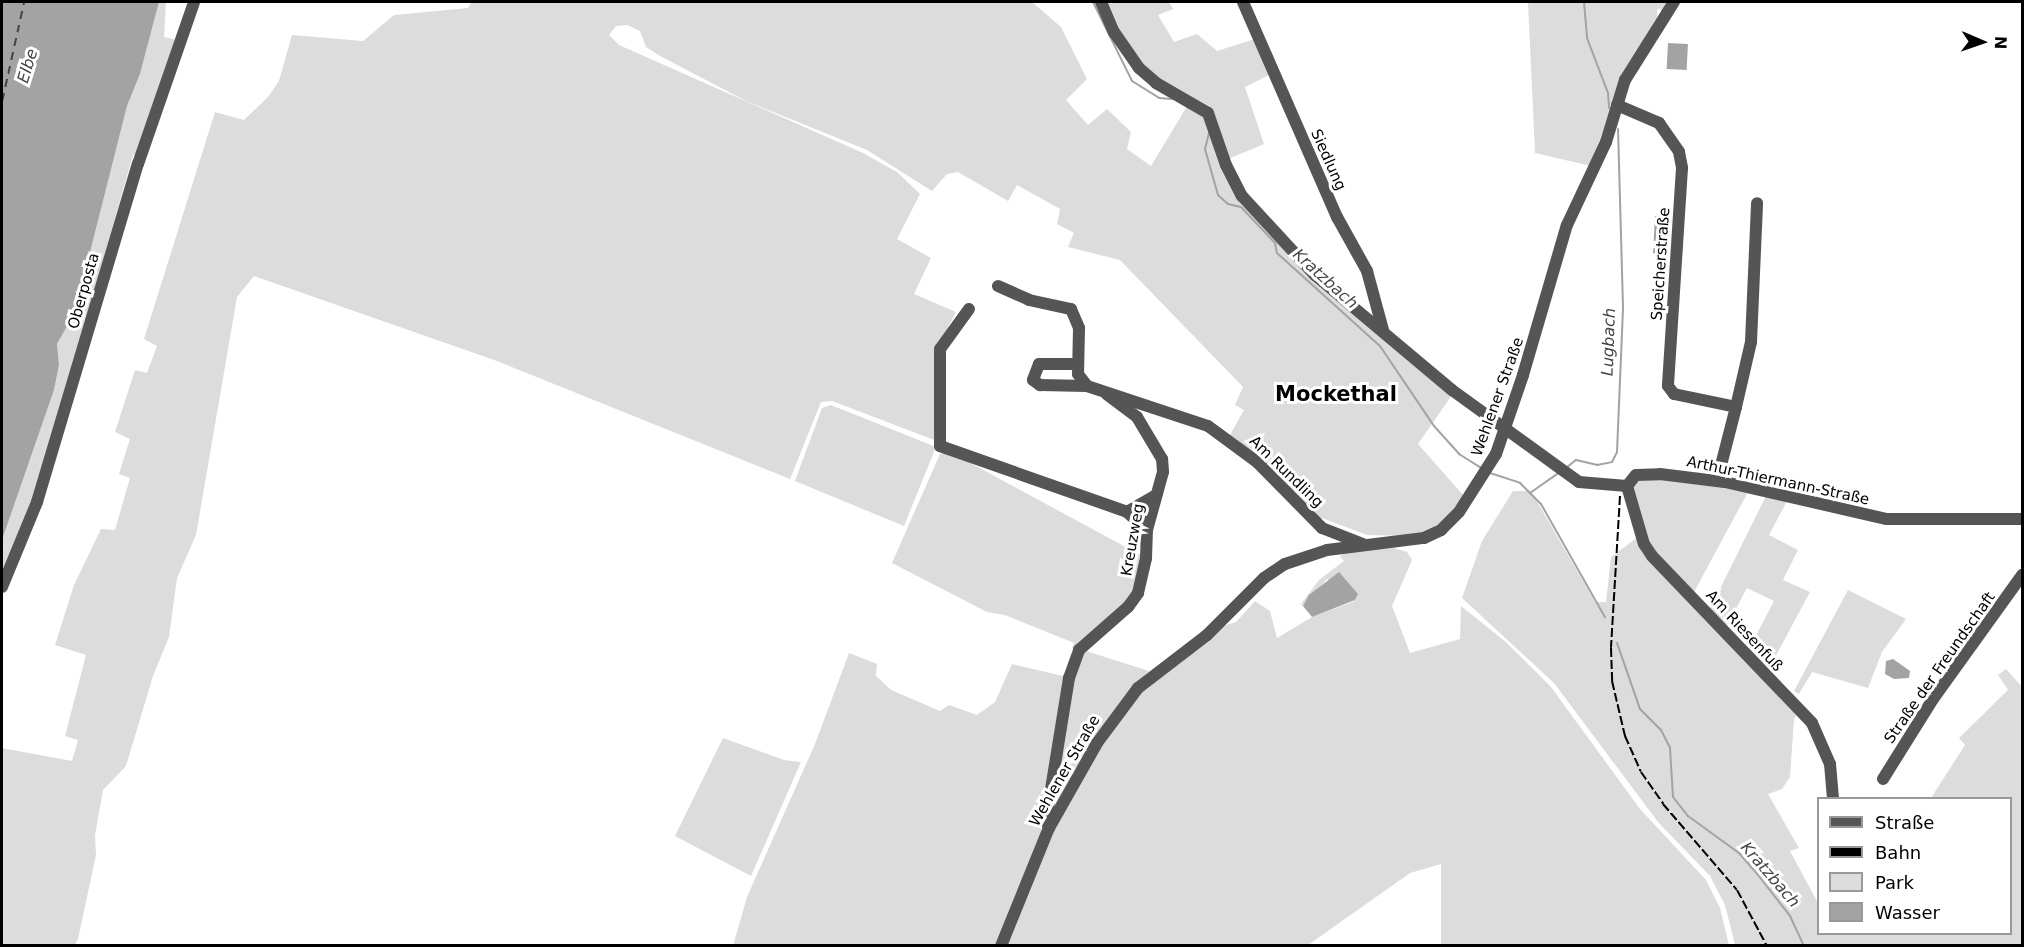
<!DOCTYPE html>
<meta charset="utf-8">
<style>
body{margin:0}
#map{position:relative;width:2024px;height:947px;overflow:hidden;background:#fff;font-family:"DejaVu Sans",sans-serif}
div>[style]{position:absolute}
[style*='--x']{left:calc(var(--x)*1px);top:calc(var(--y)*1px);width:calc(var(--w)*1px);rotate:calc(var(--a)*1deg)}
.green>*{inset:0;background:#dcdcdc}
.water>*{inset:0;background:#a3a3a3;transform-origin:0 0}
.stream>*{height:2px;margin:-1px;padding:0 1px;transform-origin:1px;border-radius:1px;background:#a3a3a3}
.ferry>*{height:1.5px;margin-top:-0.75px;transform-origin:0;background:repeating-linear-gradient(90deg,#444 0 8px,transparent 0 14px)}
.minor>*{height:12px;margin:-6px;padding:0 6px;transform-origin:6px;border-radius:6px;background:#555}
.rail>*{height:2px;margin-top:-1px;transform-origin:0;background:repeating-linear-gradient(90deg,#000 0 9px,transparent 0 12px)}
span{translate:-50% -50%;white-space:nowrap;text-align:center;line-height:1.15;-webkit-text-stroke:6px #fff;paint-order:stroke}
.street-label{font-size:15px;color:#000}
.water-label{font-size:16px;color:#444;font-style:italic}
.district-label{font-size:21px;color:#000;font-weight:700}
.frame{position:absolute;inset:0;border:3px solid #000;pointer-events:none}
.legend{position:absolute;left:1817px;top:797px;width:195px;height:138px;box-sizing:border-box;background:#fff;border:2px solid #999;margin:0;padding:8px 10px;list-style:none;font-size:18px;color:#000}
.legend li{display:flex;align-items:center;gap:12px;height:30px}
.legend b{width:30px;border:2px solid #999}
.north{position:absolute;left:1952px;top:12px;width:60px;height:60px;-webkit-text-stroke:4px #fff;paint-order:stroke;rotate:92deg;font-size:16px;font-weight:700;line-height:24px;text-align:center;color:#000}
.north::after{content:'';display:block;margin:auto;width:21px;height:27px;background:#000;clip-path:polygon(50% 0,100% 100%,50% 72%,0 100%)}
</style>
<div id="map">
<div class="green">
<div style="clip-path:polygon(159px 2px,166px 2px,164px 37px,177px 40px,137px 154px,133px 155px,34px 502px,2px 579px,2px 540px,54px 390px,59px 365px,57px 344px,75px 312px,127px 106px,140px 74px)"></div>
<div style="clip-path:polygon(471px 2px,1032px 2px,1061px 27px,1087px 79px,1066px 100px,1088px 125px,1107px 109px,1131px 132px,1127px 149px,1151px 166px,1189px 103px,1206px 116px,1222px 165px,1281px 246px,1452px 395px,1418px 444px,1464px 496px,1444px 520px,1427px 531px,1411px 536px,1367px 535px,1322px 518px,1318px 520px,1230px 435px,1244px 410px,1235px 405px,1243px 387px,1120px 260px,1068px 247px,1074px 233px,1057px 224px,1060px 209px,1017px 185px,1008px 201px,958px 172px,947px 174px,932px 191px,867px 150px,746px 101px,660px 56px,646px 47px,640px 31px,627px 25px,616px 26px,609px 35px,619px 45px,863px 153px,897px 172px,920px 194px,897px 239px,931px 258px,914px 294px,956px 312px,942px 339px,937px 441px,832px 401px,821px 402px,790px 479px,497px 361px,254px 276px,237px 297px,196px 535px,177px 578px,169px 637px,153px 676px,126px 766px,103px 790px,95px 835px,96px 855px,78px 939px,75px 945px,2px 945px,2px 748px,72px 761px,78px 740px,65px 736px,86px 655px,55px 645px,74px 585px,101px 529px,115px 530px,130px 478px,119px 474px,130px 439px,115px 432px,135px 370px,147px 373px,157px 346px,144px 339px,215px 112px,244px 120px,268px 97px,279px 81px,292px 35px,363px 41px,394px 15px,468px 8px)"></div>
<div style="clip-path:polygon(1103px 2px,1169px 2px,1173px 9px,1158px 15px,1174px 42px,1197px 34px,1217px 51px,1255px 39px,1271px 74px,1245px 87px,1264px 144px,1228px 159px,1218px 124px,1158px 82px,1128px 51px)"></div>
<div style="clip-path:polygon(1528px 2px,1669px 2px,1661px 12px,1660px 8px,1657px 10px,1657px 17px,1621px 78px,1591px 166px,1535px 153px)"></div>
<div style="clip-path:polygon(831px 405px,936px 447px,904px 526px,795px 481px,822px 408px)"></div>
<div style="clip-path:polygon(948px 451px,1146px 558px,1138px 593px,1079px 650px,1072px 648px,1074px 643px,1005px 615px,987px 612px,892px 563px,940px 454px)"></div>
<div style="clip-path:polygon(1644px 477px,1684px 479px,1748px 492px,1693px 594px,1647px 545px,1632px 489px)"></div>
<div style="clip-path:polygon(1513px 491px,1531px 491px,1595px 602px,1606px 602px,1611px 557px,1638px 537px,1798px 713px,1794px 719px,1790px 777px,1782px 789px,1768px 794px,1799px 848px,1790px 851px,1818px 903px,1818px 934px,2010px 934px,2010px 798px,1931px 798px,1965px 745px,1959px 738px,2008px 690px,1998px 675px,2006px 669px,2022px 687px,2022px 945px,1735px 945px,1725px 905px,1710px 876px,1658px 822px,1554px 683px,1462px 598px,1482px 541px)"></div>
<div style="clip-path:polygon(1766px 496px,1787px 501px,1769px 535px,1798px 550px,1783px 580px,1810px 592px,1766px 674px,1747px 653px,1774px 601px,1747px 588px,1725px 629px,1709px 611px)"></div>
<div style="clip-path:polygon(1394px 548px,1407px 552px,1412px 560px,1392px 606px,1410px 653px,1460px 639px,1461px 606px,1506px 642px,1551px 687px,1640px 809px,1706px 880px,1720px 908px,1729px 945px,1441px 945px,1441px 864px,1410px 873px,1308px 945px,1004px 946px,1041px 855px,1098px 747px,1142px 689px,1223px 626px,1236px 622px,1255px 601px,1270px 611px,1277px 638px,1312px 617px,1355px 601px,1327px 579px,1303px 606px,1301px 604px,1319px 580px,1344px 561px,1340px 557px,1345px 551px)"></div>
<div style="clip-path:polygon(1848px 590px,1906px 619px,1882px 652px,1868px 688px,1812px 672px,1799px 694px,1794px 691px)"></div>
<div style="clip-path:polygon(1083px 650px,1149px 671px,1135px 685px,1054px 814px,1072px 678px)"></div>
<div style="clip-path:polygon(849px 653px,877px 664px,876px 676px,891px 690px,940px 711px,949px 705px,977px 715px,995px 702px,1012px 664px,1067px 677px,1048px 791px,1041px 810px,1041px 837px,997px 945px,733px 946px,747px 897px,815px 744px)"></div>
<div style="clip-path:polygon(723px 738px,784px 760px,801px 762px,751px 876px,675px 836px)"></div>
</div>
<div class="water">
<div style="clip-path:polygon(2px 2px,159px 2px,140px 74px,127px 106px,75px 312px,57px 344px,59px 365px,54px 390px,2px 540px)"></div>
<div style="left:1668px;top:43px;width:20px;height:26px;rotate:3deg"></div>
<div style="clip-path:polygon(1655px 216px,1670px 220px,1667px 255px,1653px 253px)"></div>
<div style="clip-path:polygon(1339px 572px,1358px 594px,1355px 600px,1312px 617px,1303px 606px,1309px 595px)"></div>
<div style="clip-path:polygon(1893px 659px,1910px 671px,1909px 678px,1894px 679px,1885px 674px,1886px 661px)"></div>
</div>
<div class="stream">
<div style="--x:1093;--y:2;--w:88;--a:63.7"></div>
<div style="--x:1132;--y:81;--w:32;--a:32"></div>
<div style="--x:1159;--y:98;--w:13;--a:4"></div>
<div style="--x:1584;--y:2;--w:36;--a:85"></div>
<div style="--x:1587;--y:38;--w:59;--a:69.1"></div>
<div style="--x:1608;--y:93;--w:15;--a:86"></div>
<div style="--x:1209;--y:133;--w:16;--a:104"></div>
<div style="--x:1205;--y:149;--w:48;--a:74.2"></div>
<div style="--x:1218;--y:195;--w:13;--a:42"></div>
<div style="--x:1228;--y:204;--w:13;--a:13"></div>
<div style="--x:1241;--y:207;--w:50;--a:46.6"></div>
<div style="--x:1275;--y:243;--w:10;--a:79"></div>
<div style="--x:1277;--y:253;--w:139;--a:42.1"></div>
<div style="--x:1380;--y:346;--w:97;--a:56"></div>
<div style="--x:1434;--y:426;--w:38;--a:48"></div>
<div style="--x:1459;--y:454;--w:26;--a:32"></div>
<div style="--x:1566;--y:468;--w:13;--a:-39"></div>
<div style="--x:1576;--y:460;--w:22;--a:13"></div>
<div style="--x:1597;--y:465;--w:15;--a:-11"></div>
<div style="--x:1612;--y:462;--w:11;--a:-63"></div>
<div style="--x:1617;--y:452;--w:145;--a:-87.6"></div>
<div style="--x:1623;--y:307;--w:178;--a:-91.6"></div>
<div style="--x:1490;--y:473;--w:32;--a:18"></div>
<div style="--x:1520;--y:483;--w:30;--a:45"></div>
<div style="--x:1541;--y:504;--w:130;--a:60.5"></div>
<div style="--x:1530;--y:493;--w:35;--a:-35"></div>
<div style="--x:1617;--y:643;--w:70;--a:70.8"></div>
<div style="--x:1640;--y:709;--w:30;--a:45"></div>
<div style="--x:1661;--y:730;--w:20;--a:63"></div>
<div style="--x:1670;--y:748;--w:49;--a:86.5"></div>
<div style="--x:1673;--y:797;--w:24;--a:52"></div>
<div style="--x:1688;--y:816;--w:63;--a:36"></div>
<div style="--x:1739;--y:853;--w:29;--a:49"></div>
<div style="--x:1758;--y:875;--w:52;--a:52"></div>
<div style="--x:1790;--y:916;--w:33;--a:65"></div>
</div>
<div class="ferry">
<div style="--x:2;--y:101;--w:101;--a:-77.5"></div>
</div>
<div class="minor">
<div style="--x:1101;--y:2;--w:33;--a:67"></div>
<div style="--x:1114;--y:32;--w:44;--a:55.2"></div>
<div style="--x:1139;--y:68;--w:23;--a:41"></div>
<div style="--x:1156;--y:83;--w:60;--a:30"></div>
<div style="--x:1208;--y:113;--w:55;--a:70.9"></div>
<div style="--x:1226;--y:165;--w:35;--a:63"></div>
<div style="--x:1242;--y:196;--w:108;--a:47.3"></div>
<div style="--x:1315;--y:275;--w:179;--a:40"></div>
<div style="--x:1452;--y:390;--w:157;--a:35.9"></div>
<div style="--x:1579;--y:482;--w:48;--a:4.8"></div>
<div style="--x:1627;--y:486;--w:14;--a:-51"></div>
<div style="--x:1636;--y:475;--w:24;--a:-2"></div>
<div style="--x:1660;--y:474;--w:65;--a:7"></div>
<div style="--x:1725;--y:482;--w:166;--a:12.9"></div>
<div style="--x:1887;--y:519;--w:135;--a:0"></div>
<div style="--x:1243;--y:2;--w:235;--a:66.4"></div>
<div style="--x:1337;--y:217;--w:62;--a:60.9"></div>
<div style="--x:1367;--y:271;--w:61;--a:74.8"></div>
<div style="--x:1617;--y:105;--w:46;--a:23.2"></div>
<div style="--x:1659;--y:123;--w:35;--a:55"></div>
<div style="--x:1679;--y:152;--w:16;--a:79"></div>
<div style="--x:1682;--y:168;--w:218;--a:93.7"></div>
<div style="--x:1668;--y:386;--w:10;--a:53"></div>
<div style="--x:1674;--y:394;--w:63;--a:11.8"></div>
<div style="--x:1736;--y:407;--w:76;--a:104.4"></div>
<div style="--x:998;--y:286;--w:34;--a:24"></div>
<div style="--x:1029;--y:300;--w:43;--a:12.1"></div>
<div style="--x:1071;--y:309;--w:21;--a:67"></div>
<div style="--x:1079;--y:328;--w:46;--a:91.2"></div>
<div style="--x:1078;--y:374;--w:15;--a:53"></div>
<div style="--x:1087;--y:386;--w:127;--a:18.3"></div>
<div style="--x:1208;--y:426;--w:61;--a:36.3"></div>
<div style="--x:1257;--y:462;--w:93;--a:45.4"></div>
<div style="--x:1322;--y:528;--w:44;--a:21.3"></div>
<div style="--x:969;--y:309;--w:49;--a:125.9"></div>
<div style="--x:940;--y:349;--w:97;--a:90"></div>
<div style="--x:940;--y:446;--w:198;--a:19.4"></div>
<div style="--x:1127;--y:512;--w:27;--a:42"></div>
<div style="--x:1076;--y:364;--w:37;--a:180"></div>
<div style="--x:1039;--y:364;--w:17;--a:111"></div>
<div style="--x:1033;--y:380;--w:9;--a:36"></div>
<div style="--x:1040;--y:385;--w:47;--a:1.2"></div>
<div style="--x:1736;--y:407;--w:67;--a:-77"></div>
<div style="--x:1751;--y:342;--w:139;--a:-87.5"></div>
<div style="--x:1627;--y:486;--w:60;--a:73.7"></div>
<div style="--x:1644;--y:544;--w:14;--a:56"></div>
<div style="--x:1652;--y:556;--w:231;--a:46.2"></div>
<div style="--x:1812;--y:723;--w:45;--a:66.3"></div>
<div style="--x:1830;--y:764;--w:34;--a:85"></div>
<div style="--x:1127;--y:512;--w:34;--a:-30"></div>
<div style="--x:2;--y:587;--w:92;--a:-67.6"></div>
<div style="--x:37;--y:502;--w:353;--a:-73.4"></div>
<div style="--x:138;--y:164;--w:171;--a:-70.9"></div>
<div style="--x:1883;--y:779;--w:94;--a:-58"></div>
<div style="--x:1933;--y:699;--w:153;--a:-54.3"></div>
<div style="--x:1049;--y:828;--w:9;--a:-111"></div>
<div style="--x:1046;--y:820;--w:144;--a:-80.8"></div>
<div style="--x:1069;--y:678;--w:30;--a:-70"></div>
<div style="--x:1079;--y:650;--w:65;--a:-41.3"></div>
<div style="--x:1128;--y:607;--w:17;--a:-54"></div>
<div style="--x:1138;--y:593;--w:36;--a:-77"></div>
<div style="--x:1146;--y:558;--w:28;--a:-88"></div>
<div style="--x:1147;--y:530;--w:60;--a:-74.6"></div>
<div style="--x:1163;--y:472;--w:13;--a:-94"></div>
<div style="--x:1162;--y:459;--w:49;--a:-120.8"></div>
<div style="--x:1137;--y:417;--w:38;--a:-143"></div>
<div style="--x:1001;--y:946;--w:127;--a:-67.9"></div>
<div style="--x:1049;--y:828;--w:98;--a:-60.5"></div>
<div style="--x:1097;--y:743;--w:69;--a:-53.3"></div>
<div style="--x:1138;--y:688;--w:87;--a:-37.5"></div>
<div style="--x:1207;--y:635;--w:81;--a:-45"></div>
<div style="--x:1264;--y:578;--w:25;--a:-34"></div>
<div style="--x:1285;--y:564;--w:44;--a:-18.4"></div>
<div style="--x:1327;--y:550;--w:98;--a:-7.1"></div>
<div style="--x:1424;--y:538;--w:19;--a:-25"></div>
<div style="--x:1441;--y:530;--w:25;--a:-45"></div>
<div style="--x:1459;--y:512;--w:69;--a:-57.5"></div>
<div style="--x:1496;--y:454;--w:83;--a:-71.1"></div>
<div style="--x:1523;--y:375;--w:156;--a:-73.7"></div>
<div style="--x:1567;--y:225;--w:92;--a:-64.8"></div>
<div style="--x:1606;--y:142;--w:65;--a:-73"></div>
<div style="--x:1625;--y:80;--w:92;--a:-57.9"></div>
</div>
<div class="rail">
<div style="--x:1620;--y:496;--w:152;--a:93.4"></div>
<div style="--x:1611;--y:648;--w:33;--a:88"></div>
<div style="--x:1612;--y:681;--w:57;--a:76.7"></div>
<div style="--x:1625;--y:736;--w:39;--a:66"></div>
<div style="--x:1641;--y:772;--w:39;--a:55"></div>
<div style="--x:1663;--y:804;--w:113;--a:49.3"></div>
<div style="--x:1737;--y:890;--w:64;--a:61.8"></div>
</div>
<div class="street-label">
<span style="left:1328px;top:160px;rotate:66deg">Siedlung</span>
<span style="left:1661px;top:264px;rotate:-86deg">Speicherstraße</span>
<span style="left:84px;top:291px;rotate:-74deg">Oberposta</span>
<span style="left:1498px;top:397px;rotate:-70deg">Wehlener Straße</span>
<span style="left:1286px;top:472px;rotate:44deg">Am Rundling</span>
<span style="left:1778px;top:481px;rotate:12deg">Arthur-Thiermann-Straße</span>
<span style="left:1133px;top:540px;rotate:-80deg">Kreuzweg</span>
<span style="left:1744px;top:631px;rotate:47deg">Am Riesenfuß</span>
<span style="left:1940px;top:668px;rotate:-55deg">Straße der Freundschaft</span>
<span style="left:1065px;top:771px;rotate:-60deg">Wehlener Straße</span>
</div>
<div class="water-label">
<span style="left:28px;top:66px;rotate:-73deg">Elbe</span>
<span style="left:1325px;top:279px;rotate:42deg">Kratzbach</span>
<span style="left:1609px;top:342px;rotate:-88deg">Lugbach</span>
<span style="left:1770px;top:875px;rotate:49deg">Kratzbach</span>
</div>
<div class="district-label">
<span style="left:1336px;top:394px">Mockethal</span>
</div>
<div class="frame"></div>
<ul class="legend">
<li><b style="height:8px;background:#555"></b>Straße</li>
<li><b style="height:8px;background:#000"></b>Bahn</li>
<li><b style="height:16px;background:#dcdcdc"></b>Park</li>
<li><b style="height:16px;background:#a3a3a3"></b>Wasser</li>
</ul>
<div class="north">N</div>
</div>
